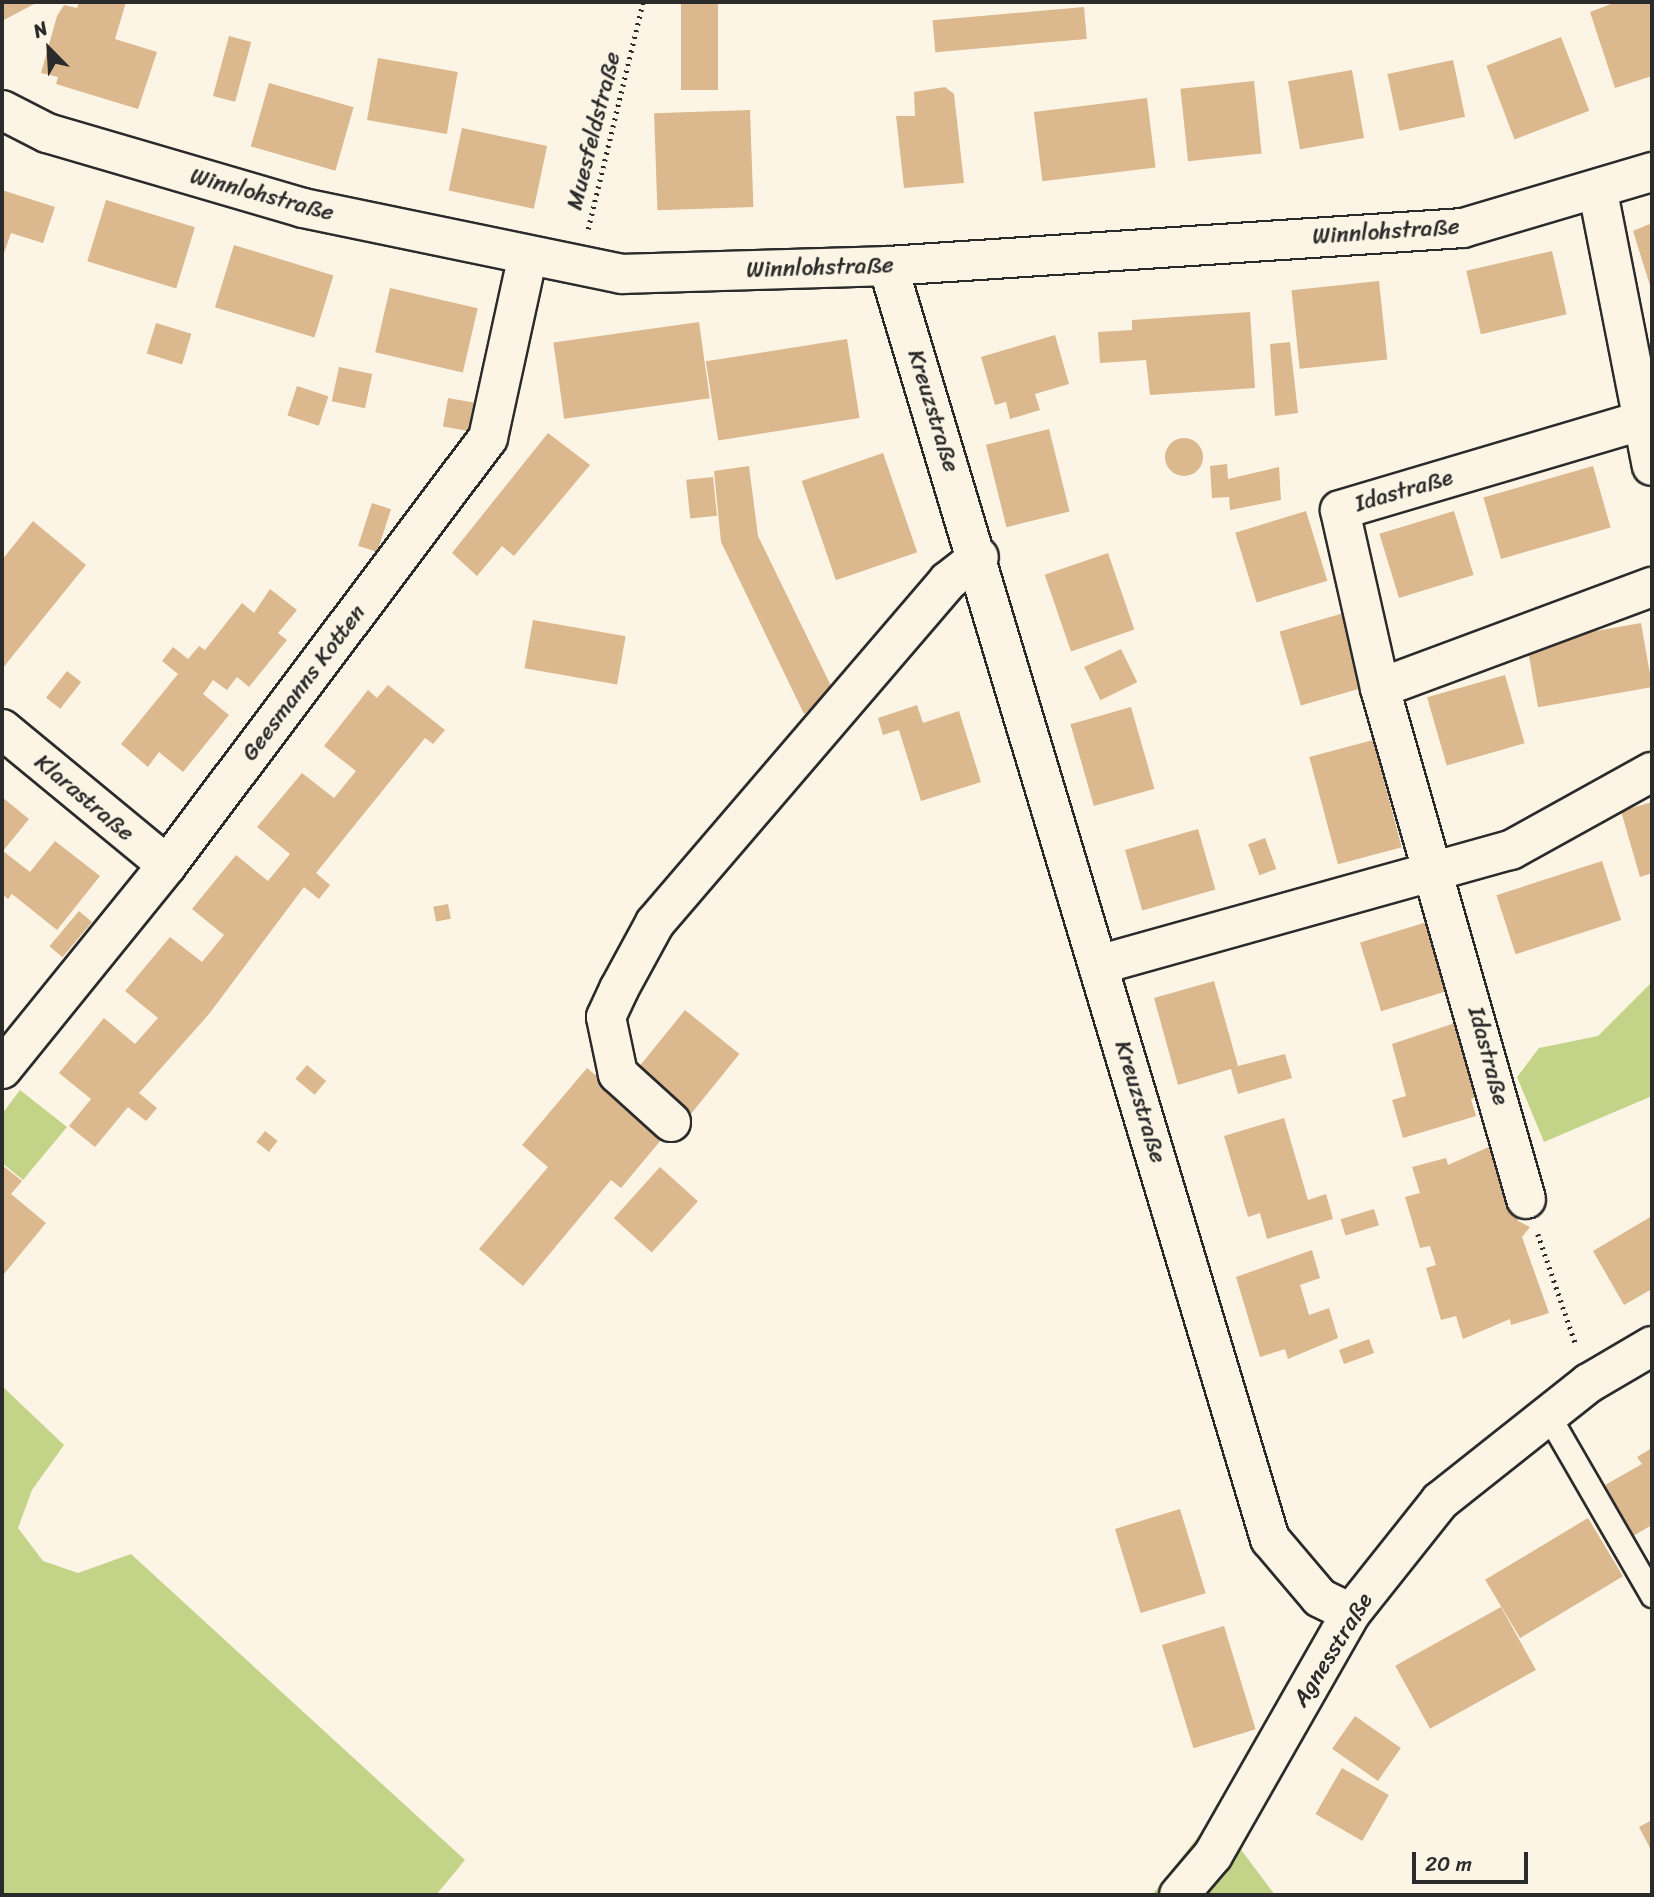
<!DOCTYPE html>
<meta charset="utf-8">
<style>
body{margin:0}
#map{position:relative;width:1654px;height:1897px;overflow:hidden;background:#fcf5e5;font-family:Sriracha,sans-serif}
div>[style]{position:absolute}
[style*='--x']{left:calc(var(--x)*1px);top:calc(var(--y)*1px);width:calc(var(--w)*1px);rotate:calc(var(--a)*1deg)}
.green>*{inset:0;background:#c3d488}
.building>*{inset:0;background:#dcb88e;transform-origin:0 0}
.round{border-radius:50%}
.path>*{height:4.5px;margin-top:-2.25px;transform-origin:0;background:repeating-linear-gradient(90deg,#2b2b2b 0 2px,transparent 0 7px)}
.roads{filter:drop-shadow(2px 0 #2b2b2b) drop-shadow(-2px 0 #2b2b2b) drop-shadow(0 2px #2b2b2b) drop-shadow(0 -2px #2b2b2b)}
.lane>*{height:23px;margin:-11.5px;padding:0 11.5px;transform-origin:11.5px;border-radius:11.5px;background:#fcf5e5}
.street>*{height:38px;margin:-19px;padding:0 19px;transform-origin:19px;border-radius:19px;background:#fcf5e5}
span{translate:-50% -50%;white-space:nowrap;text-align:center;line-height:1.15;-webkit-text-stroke:5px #fcf5e5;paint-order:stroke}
.street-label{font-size:23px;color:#2b2b2b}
.frame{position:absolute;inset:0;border:4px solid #2b2b2b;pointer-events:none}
.north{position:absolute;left:14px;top:14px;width:70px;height:70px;-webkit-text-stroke:5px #fcf5e5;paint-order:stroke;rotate:336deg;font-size:19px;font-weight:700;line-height:28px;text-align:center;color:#2b2b2b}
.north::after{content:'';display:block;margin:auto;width:24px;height:32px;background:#2b2b2b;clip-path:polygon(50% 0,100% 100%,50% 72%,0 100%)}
.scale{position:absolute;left:1412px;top:1852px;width:116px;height:32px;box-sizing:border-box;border:4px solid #2b2b2b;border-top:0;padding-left:9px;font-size:21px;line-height:24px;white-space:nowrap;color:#2b2b2b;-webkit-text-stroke:5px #fcf5e5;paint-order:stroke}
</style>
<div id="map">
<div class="green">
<div style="clip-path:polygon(1652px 982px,1652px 1096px,1544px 1142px,1517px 1077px,1539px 1048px,1598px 1036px)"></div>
<div style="clip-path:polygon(20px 1090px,67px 1127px,23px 1180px,2px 1163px,2px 1114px)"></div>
<div style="clip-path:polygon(2px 1386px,64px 1445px,32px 1490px,18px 1528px,43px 1561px,78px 1573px,131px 1554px,465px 1860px,436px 1895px,2px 1895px)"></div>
<div style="clip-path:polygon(1215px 1815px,1275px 1895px,1152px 1895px)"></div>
</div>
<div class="building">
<div style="clip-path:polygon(2px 2px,38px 2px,2px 21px)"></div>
<div style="clip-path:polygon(79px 2px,126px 2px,115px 39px,157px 52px,138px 109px,56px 84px,58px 77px,41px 73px,57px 16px,64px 5px,77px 8px)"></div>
<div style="left:681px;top:2px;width:37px;height:88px"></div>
<div style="clip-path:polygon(1616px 2px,1652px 2px,1652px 76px,1615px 88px,1590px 12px)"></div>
<div style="left:1084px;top:7px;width:32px;height:152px;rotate:85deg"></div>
<div style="left:229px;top:36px;width:23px;height:62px;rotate:15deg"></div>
<div style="left:1561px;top:37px;width:79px;height:80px;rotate:69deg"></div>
<div style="left:378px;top:58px;width:81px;height:63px;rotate:10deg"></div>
<div style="left:1453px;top:60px;width:58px;height:67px;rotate:78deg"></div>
<div style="left:1352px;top:70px;width:69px;height:65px;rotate:80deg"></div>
<div style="left:1254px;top:81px;width:73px;height:74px;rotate:84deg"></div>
<div style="left:269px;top:83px;width:88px;height:66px;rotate:16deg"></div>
<div style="clip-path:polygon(945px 87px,954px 94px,964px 183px,904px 188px,896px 116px,915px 116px,914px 92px)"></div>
<div style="left:1147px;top:98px;width:70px;height:114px;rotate:83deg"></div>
<div style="left:750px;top:110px;width:97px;height:96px;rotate:88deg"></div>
<div style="left:462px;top:128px;width:87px;height:64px;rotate:12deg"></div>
<div style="clip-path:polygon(2px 190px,55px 207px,43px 243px,11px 233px,2px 259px)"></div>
<div style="left:106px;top:200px;width:93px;height:64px;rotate:17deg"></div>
<div style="clip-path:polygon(1652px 223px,1652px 292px,1633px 231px)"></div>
<div style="left:234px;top:245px;width:104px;height:65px;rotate:17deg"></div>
<div style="left:1552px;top:251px;width:65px;height:88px;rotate:77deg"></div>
<div style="left:1379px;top:281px;width:79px;height:88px;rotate:84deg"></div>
<div style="left:390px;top:288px;width:90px;height:66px;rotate:13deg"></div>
<div style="clip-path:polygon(1250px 312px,1255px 388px,1150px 395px,1146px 360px,1100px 363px,1098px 332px,1132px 330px,1132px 320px)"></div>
<div style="left:699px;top:322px;width:77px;height:147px;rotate:82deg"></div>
<div style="left:156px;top:323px;width:37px;height:32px;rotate:17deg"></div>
<div style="clip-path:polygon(1055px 335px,1069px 384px,1035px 394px,1040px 410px,1010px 419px,1006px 402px,995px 405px,981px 357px)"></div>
<div style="left:847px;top:339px;width:80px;height:143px;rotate:81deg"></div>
<div style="clip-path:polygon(1290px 342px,1298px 413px,1275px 416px,1270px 344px)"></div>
<div style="left:339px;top:367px;width:34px;height:35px;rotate:12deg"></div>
<div style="left:297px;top:386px;width:33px;height:31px;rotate:18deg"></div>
<div style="left:448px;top:398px;width:34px;height:29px;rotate:10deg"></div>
<div style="left:1049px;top:429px;width:85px;height:65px;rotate:76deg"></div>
<div style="clip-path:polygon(548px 433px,590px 465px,514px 556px,502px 546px,477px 576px,452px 553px)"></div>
<div class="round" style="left:1165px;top:438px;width:38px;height:38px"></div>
<div style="left:883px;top:453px;width:105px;height:86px;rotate:71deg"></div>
<div style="clip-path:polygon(1227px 464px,1228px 479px,1279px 467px,1281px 500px,1230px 510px,1229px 497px,1212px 498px,1210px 466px)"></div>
<div style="clip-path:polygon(749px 466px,758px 536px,833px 690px,804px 714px,721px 542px,714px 471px)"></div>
<div style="left:1593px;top:466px;width:64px;height:114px;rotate:74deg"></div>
<div style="left:713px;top:477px;width:39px;height:27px;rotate:84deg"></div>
<div style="left:372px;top:503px;width:20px;height:45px;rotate:18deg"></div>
<div style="left:1306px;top:511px;width:73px;height:74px;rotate:73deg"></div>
<div style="left:1454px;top:511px;width:67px;height:78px;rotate:73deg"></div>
<div style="clip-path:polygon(33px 521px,86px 565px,2px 669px,2px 560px)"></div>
<div style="left:1108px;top:553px;width:81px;height:67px;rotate:71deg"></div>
<div style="clip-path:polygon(270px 589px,297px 610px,278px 633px,287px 640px,249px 687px,237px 677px,227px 690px,213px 680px,203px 694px,229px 715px,183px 772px,159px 752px,148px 767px,121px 744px,178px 674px,162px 661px,173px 647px,188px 659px,199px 646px,205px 650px,242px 603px,254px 613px)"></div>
<div style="left:1344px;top:613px;width:77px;height:67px;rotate:74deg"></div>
<div style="left:533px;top:620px;width:94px;height:49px;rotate:10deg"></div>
<div style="left:1641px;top:623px;width:65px;height:116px;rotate:80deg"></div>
<div style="left:1121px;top:649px;width:37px;height:41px;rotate:64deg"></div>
<div style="left:67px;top:671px;width:18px;height:34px;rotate:38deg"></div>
<div style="left:1505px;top:675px;width:71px;height:81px;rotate:74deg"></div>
<div style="clip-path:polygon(388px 685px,445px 730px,433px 744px,425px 738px,316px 873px,330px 885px,319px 899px,304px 887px,209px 1014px,139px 1093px,157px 1108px,146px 1121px,128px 1107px,95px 1147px,69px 1126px,91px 1099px,59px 1073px,104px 1018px,135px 1044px,158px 1018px,125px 991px,170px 937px,202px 962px,224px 935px,192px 909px,236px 855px,268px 881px,290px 854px,257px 827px,302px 773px,334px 798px,356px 771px,324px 746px,368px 690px,377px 698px)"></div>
<div style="clip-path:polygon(917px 705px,923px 723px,959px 711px,981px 782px,921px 801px,899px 730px,883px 735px,878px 718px)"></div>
<div style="left:1131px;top:707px;width:85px;height:63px;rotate:74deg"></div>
<div style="left:1373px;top:740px;width:111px;height:66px;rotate:75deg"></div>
<div style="clip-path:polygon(2px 797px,29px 819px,3px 851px,30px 872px,55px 841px,100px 876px,57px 930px,12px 894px,8px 899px,2px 894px)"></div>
<div style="clip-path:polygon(1652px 802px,1652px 873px,1640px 877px,1621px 811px)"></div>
<div style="left:1198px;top:829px;width:63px;height:76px;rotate:74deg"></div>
<div style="left:1265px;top:838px;width:33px;height:18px;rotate:70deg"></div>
<div style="left:1602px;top:861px;width:62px;height:111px;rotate:72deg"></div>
<div style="left:448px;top:904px;width:15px;height:15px;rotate:79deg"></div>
<div style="left:79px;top:911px;width:17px;height:46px;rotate:40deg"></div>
<div style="left:1427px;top:922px;width:72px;height:70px;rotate:73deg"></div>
<div style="clip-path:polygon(1214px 981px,1238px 1066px,1285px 1054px,1292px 1078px,1238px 1094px,1231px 1069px,1178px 1085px,1154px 998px)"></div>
<div style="left:685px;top:1010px;width:70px;height:80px;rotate:39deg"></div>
<div style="clip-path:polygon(1458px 1022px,1481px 1096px,1471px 1099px,1476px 1116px,1403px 1138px,1392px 1100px,1406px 1096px,1392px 1044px)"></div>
<div style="left:307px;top:1065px;width:25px;height:18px;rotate:40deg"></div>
<div style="clip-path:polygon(587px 1068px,666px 1134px,621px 1188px,611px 1180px,523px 1286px,479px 1249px,548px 1167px,522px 1145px)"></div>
<div style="clip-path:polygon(1284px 1118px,1308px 1200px,1326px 1194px,1333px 1219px,1267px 1239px,1260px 1213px,1248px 1217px,1224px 1136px)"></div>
<div style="left:265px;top:1131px;width:16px;height:14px;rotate:38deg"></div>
<div style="clip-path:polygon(1500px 1142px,1518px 1221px,1530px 1227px,1522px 1237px,1549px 1313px,1511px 1325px,1510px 1319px,1463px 1339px,1456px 1316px,1441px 1320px,1426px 1268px,1436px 1265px,1430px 1246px,1420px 1248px,1405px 1197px,1420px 1193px,1412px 1167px,1446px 1158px,1448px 1165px)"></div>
<div style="clip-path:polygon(2px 1165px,22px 1181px,11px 1194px,46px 1223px,4px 1274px)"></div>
<div style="left:660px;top:1167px;width:51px;height:69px;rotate:42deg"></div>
<div style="left:1374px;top:1209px;width:17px;height:35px;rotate:73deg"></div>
<div style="clip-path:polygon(1652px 1216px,1652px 1289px,1624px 1305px,1593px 1251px)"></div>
<div style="clip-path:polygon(1312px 1250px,1320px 1278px,1300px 1285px,1309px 1315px,1329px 1308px,1338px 1338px,1288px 1359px,1285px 1349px,1260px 1357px,1236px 1277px)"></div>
<div style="left:1369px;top:1339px;width:15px;height:32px;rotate:70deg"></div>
<div style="clip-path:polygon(1652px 1448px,1652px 1525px,1633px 1536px,1605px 1485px,1642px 1464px,1637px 1457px)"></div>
<div style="left:1180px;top:1509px;width:88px;height:68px;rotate:73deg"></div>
<div style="left:1588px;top:1518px;width:68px;height:120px;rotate:59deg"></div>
<div style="left:1501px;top:1607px;width:72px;height:121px;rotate:61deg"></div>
<div style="left:1224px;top:1626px;width:108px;height:65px;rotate:73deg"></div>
<div style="left:1355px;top:1716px;width:56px;height:40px;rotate:35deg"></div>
<div style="left:1342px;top:1768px;width:54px;height:53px;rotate:30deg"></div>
<div style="clip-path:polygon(1652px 1820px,1652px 1852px,1639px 1827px)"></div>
</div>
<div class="path">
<div style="--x:588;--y:229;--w:234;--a:-76.4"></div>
<div style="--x:1538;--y:1234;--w:117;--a:71.1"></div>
</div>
<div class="roads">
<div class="lane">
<div style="--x:1548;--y:1415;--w:208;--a:60"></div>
</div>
<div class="street">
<div style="--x:2;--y:110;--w:51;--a:27.1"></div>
<div style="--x:47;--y:133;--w:267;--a:16.3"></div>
<div style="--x:303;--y:208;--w:326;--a:11.7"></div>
<div style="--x:622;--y:274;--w:266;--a:-1.7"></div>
<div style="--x:888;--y:266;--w:576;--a:-3.78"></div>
<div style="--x:1463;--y:228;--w:197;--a:-16.5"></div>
<div style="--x:1598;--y:192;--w:279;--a:78.9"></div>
<div style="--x:888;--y:266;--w:1329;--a:73.3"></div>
<div style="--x:1270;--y:1539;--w:77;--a:49.7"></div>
<div style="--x:1320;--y:1598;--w:34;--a:26"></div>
<div style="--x:1380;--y:688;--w:290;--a:-20.4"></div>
<div style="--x:2;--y:729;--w:214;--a:39.5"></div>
<div style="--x:1098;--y:965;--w:429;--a:-15.6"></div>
<div style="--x:1511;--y:850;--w:161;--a:-29"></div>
<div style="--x:2;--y:1069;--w:262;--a:-51"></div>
<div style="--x:167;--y:865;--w:534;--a:-53.07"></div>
<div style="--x:488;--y:438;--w:183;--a:-77.7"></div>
<div style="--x:671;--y:1122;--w:72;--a:-137.8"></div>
<div style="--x:618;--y:1074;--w:58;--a:-101.9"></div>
<div style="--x:606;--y:1017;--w:31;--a:-65"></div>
<div style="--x:619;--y:989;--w:75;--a:-61.4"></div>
<div style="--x:655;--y:923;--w:450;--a:-49.4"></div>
<div style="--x:948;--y:581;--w:39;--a:-38"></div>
<div style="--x:1526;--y:1199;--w:531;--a:-105.95"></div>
<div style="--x:1380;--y:688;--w:182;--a:-102.7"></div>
<div style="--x:1340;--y:510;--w:317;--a:-16.5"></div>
<div style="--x:1179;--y:1895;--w:52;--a:-49.6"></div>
<div style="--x:1213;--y:1855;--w:279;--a:-60.3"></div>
<div style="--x:1351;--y:1613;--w:143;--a:-51.5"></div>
<div style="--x:1440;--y:1501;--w:190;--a:-38.4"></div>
<div style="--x:1589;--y:1383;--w:73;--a:-30.4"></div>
</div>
</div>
<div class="street-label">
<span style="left:594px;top:131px;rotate:-76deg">Muesfeldstraße</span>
<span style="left:262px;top:195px;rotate:15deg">Winnlohstraße</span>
<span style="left:1386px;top:232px;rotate:-4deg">Winnlohstraße</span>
<span style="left:820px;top:268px;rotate:-2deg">Winnlohstraße</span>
<span style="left:933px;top:411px;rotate:73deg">Kreuzstraße</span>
<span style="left:1404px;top:491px;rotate:-16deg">Idastraße</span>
<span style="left:304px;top:683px;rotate:-53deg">Geesmanns Kotten</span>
<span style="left:84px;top:798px;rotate:40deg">Klarastraße</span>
<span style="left:1488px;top:1056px;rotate:75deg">Idastraße</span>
<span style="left:1140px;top:1102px;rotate:73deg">Kreuzstraße</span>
<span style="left:1333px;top:1650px;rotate:-58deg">Agnesstraße</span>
</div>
<div class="frame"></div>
<div class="north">N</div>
<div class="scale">20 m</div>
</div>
